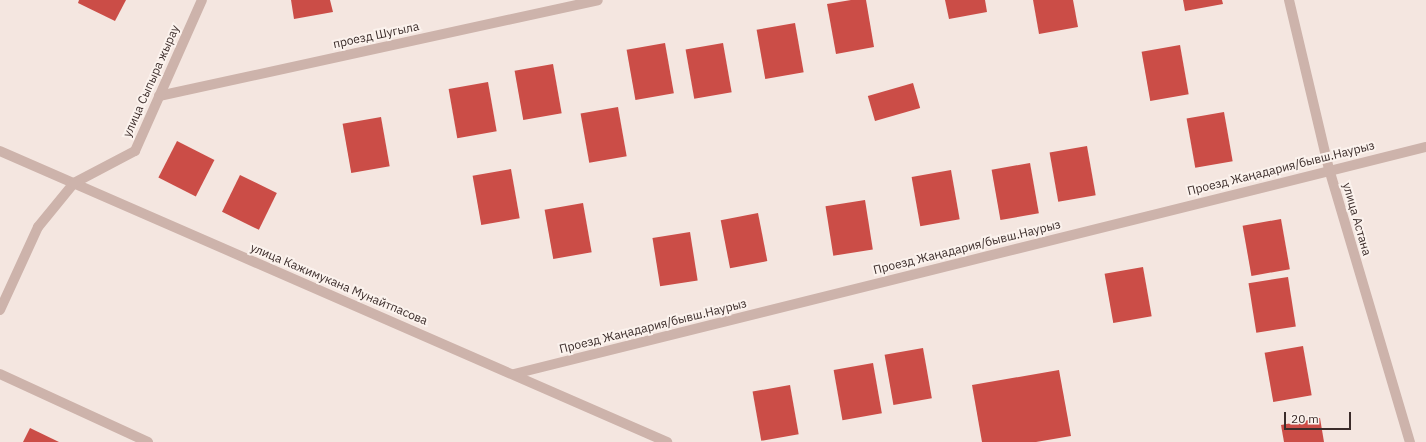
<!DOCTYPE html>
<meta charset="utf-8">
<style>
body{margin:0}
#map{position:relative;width:1426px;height:442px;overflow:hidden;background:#f4e6e0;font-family:"IBM Plex Sans",sans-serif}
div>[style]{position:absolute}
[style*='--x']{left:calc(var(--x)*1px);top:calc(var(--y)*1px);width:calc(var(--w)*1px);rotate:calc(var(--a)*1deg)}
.building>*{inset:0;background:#cb4d47;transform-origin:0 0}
.minor>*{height:10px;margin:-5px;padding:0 5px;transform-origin:5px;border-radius:5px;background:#cdb3ab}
span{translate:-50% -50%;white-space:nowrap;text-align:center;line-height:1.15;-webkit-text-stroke:4px #fbf2ed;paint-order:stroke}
.street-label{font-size:12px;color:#3b2c2a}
.scale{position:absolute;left:1284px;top:412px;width:67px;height:18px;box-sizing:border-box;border:2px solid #3b2c2a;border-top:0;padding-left:5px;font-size:12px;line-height:14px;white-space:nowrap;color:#3b2c2a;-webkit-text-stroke:3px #fbf2ed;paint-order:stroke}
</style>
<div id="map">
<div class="building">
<div style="clip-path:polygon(79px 0,126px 0,115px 21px,78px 3px)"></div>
<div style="clip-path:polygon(291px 0,330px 0,333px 12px,294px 19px)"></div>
<div style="clip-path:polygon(851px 0,866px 0,874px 47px,836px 54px,827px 4px)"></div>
<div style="clip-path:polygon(945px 0,985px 0,987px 12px,949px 19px)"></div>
<div style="clip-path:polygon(1033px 0,1073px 0,1078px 27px,1039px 34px)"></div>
<div style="clip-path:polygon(1183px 0,1222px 0,1223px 4px,1185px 11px)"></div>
<div style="left:795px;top:23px;width:50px;height:39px;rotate:80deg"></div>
<div style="left:665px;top:43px;width:51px;height:39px;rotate:80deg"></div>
<div style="left:723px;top:43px;width:50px;height:38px;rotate:80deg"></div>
<div style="left:1180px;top:45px;width:50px;height:39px;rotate:80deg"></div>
<div style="left:553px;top:64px;width:50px;height:39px;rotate:80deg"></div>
<div style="left:488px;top:82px;width:50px;height:40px;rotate:80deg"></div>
<div style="left:913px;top:83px;width:26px;height:47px;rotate:74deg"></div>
<div style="left:618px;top:107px;width:50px;height:38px;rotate:80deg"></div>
<div style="left:1224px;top:112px;width:50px;height:38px;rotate:80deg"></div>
<div style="left:381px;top:117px;width:50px;height:39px;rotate:80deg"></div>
<div style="left:177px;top:141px;width:42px;height:41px;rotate:27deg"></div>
<div style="left:1087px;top:146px;width:50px;height:38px;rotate:80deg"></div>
<div style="left:1030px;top:163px;width:51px;height:39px;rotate:80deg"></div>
<div style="left:511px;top:169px;width:50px;height:39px;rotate:80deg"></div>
<div style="left:951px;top:170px;width:50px;height:40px;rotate:80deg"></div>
<div style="left:240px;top:175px;width:41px;height:41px;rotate:26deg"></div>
<div style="left:865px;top:200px;width:50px;height:40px;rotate:81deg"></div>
<div style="left:583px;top:203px;width:50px;height:39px;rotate:80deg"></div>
<div style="left:758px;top:213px;width:49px;height:38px;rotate:79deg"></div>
<div style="left:1281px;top:219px;width:51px;height:39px;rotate:80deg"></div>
<div style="left:690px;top:232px;width:49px;height:38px;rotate:81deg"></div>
<div style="left:1143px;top:267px;width:50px;height:39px;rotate:80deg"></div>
<div style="left:1288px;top:277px;width:50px;height:40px;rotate:81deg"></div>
<div style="left:1303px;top:346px;width:50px;height:39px;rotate:80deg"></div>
<div style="left:923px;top:348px;width:51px;height:39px;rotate:80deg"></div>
<div style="left:873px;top:363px;width:51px;height:40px;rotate:80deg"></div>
<div style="clip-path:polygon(1059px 370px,1071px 436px,1036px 442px,982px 442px,972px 385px)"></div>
<div style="left:790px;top:385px;width:50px;height:38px;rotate:80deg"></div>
<div style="clip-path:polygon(1320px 418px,1324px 442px,1284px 442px,1281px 425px)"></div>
<div style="clip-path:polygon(30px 428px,59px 442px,23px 442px)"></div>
</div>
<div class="minor">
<div style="--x:1289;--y:0;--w:174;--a:76.7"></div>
<div style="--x:1329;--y:169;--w:285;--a:73.5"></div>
<div style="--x:159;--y:96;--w:449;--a:-12.3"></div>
<div style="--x:0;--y:151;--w:728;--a:23.57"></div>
<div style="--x:0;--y:310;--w:91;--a:-65.4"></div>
<div style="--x:38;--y:227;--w:57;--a:-50.7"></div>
<div style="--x:74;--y:183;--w:69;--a:-27.7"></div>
<div style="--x:135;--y:151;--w:165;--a:-66.1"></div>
<div style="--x:0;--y:374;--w:163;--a:24.7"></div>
<div style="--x:514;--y:374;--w:940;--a:-13.98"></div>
</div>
<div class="street-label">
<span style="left:376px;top:35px;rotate:-12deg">проезд Шугыла</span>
<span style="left:151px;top:81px;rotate:-66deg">улица Сыпыра жырау</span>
<span style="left:1281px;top:168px;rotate:-14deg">Проезд Жаңадария/бывш.Наурыз</span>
<span style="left:1357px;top:219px;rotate:74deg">улица Астана</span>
<span style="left:967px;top:247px;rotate:-14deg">Проезд Жаңадария/бывш.Наурыз</span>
<span style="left:339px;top:284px;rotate:23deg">улица Кажимукана Мунайтпасова</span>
<span style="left:653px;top:326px;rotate:-14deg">Проезд Жаңадария/бывш.Наурыз</span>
</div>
<div class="scale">20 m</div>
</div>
